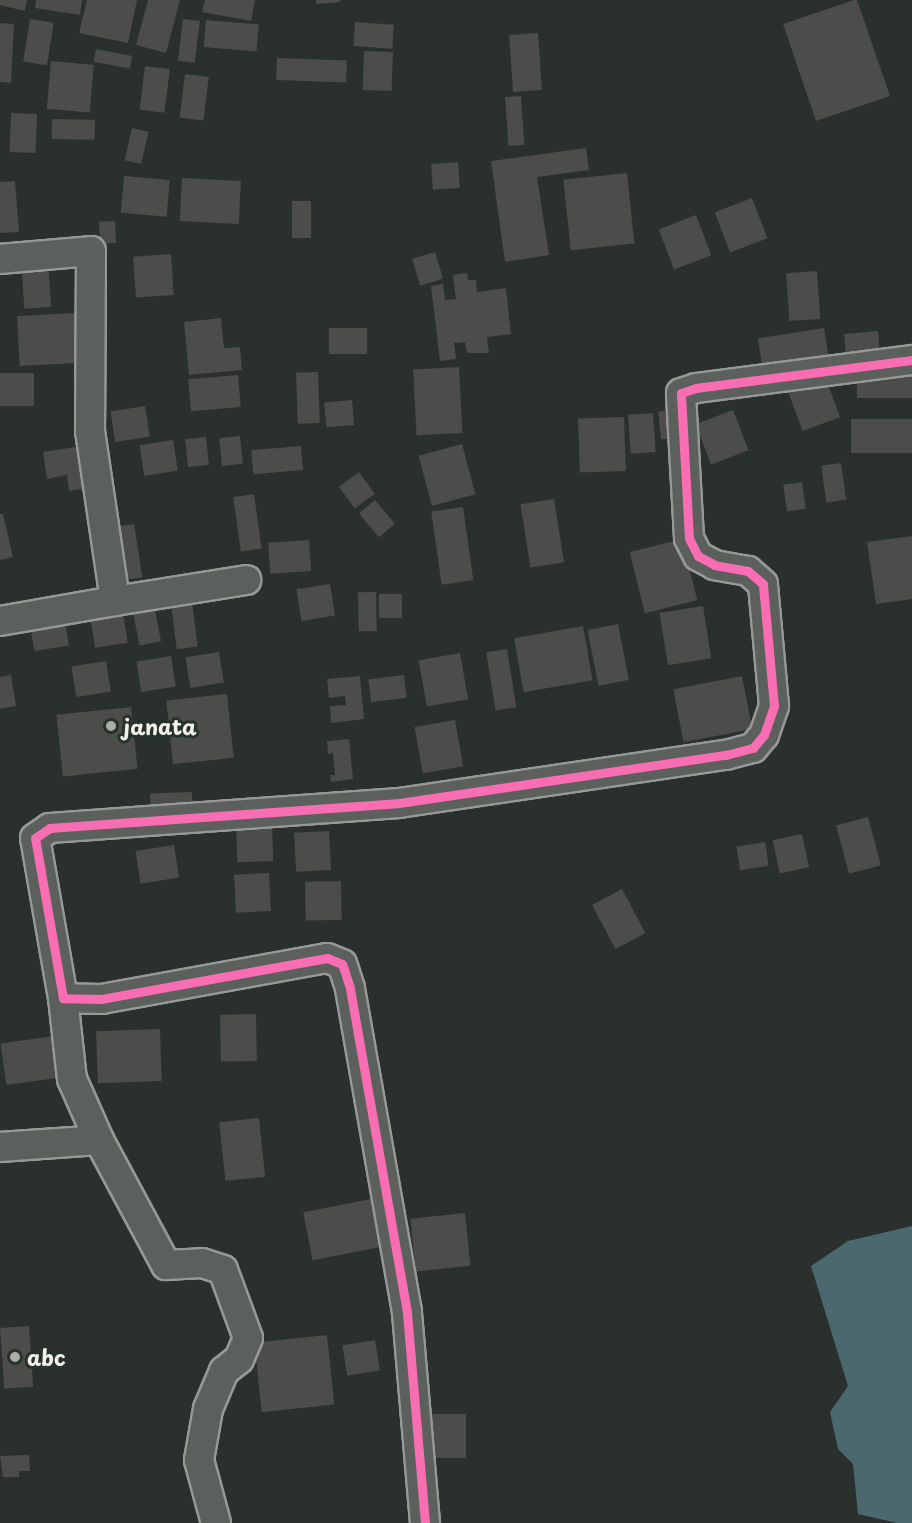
<!DOCTYPE html>
<style>
body{margin:0}
#map{position:relative;width:912px;height:1523px;overflow:hidden;background:#29302d;font-family:"Playpen Sans",sans-serif}
div>[style]{position:absolute}
[style*='--x']{left:calc(var(--x)*1px);top:calc(var(--y)*1px);width:calc(var(--w)*1px);rotate:calc(var(--a)*1deg)}
.water>*{inset:0;background:#4b686f}
.building>*{inset:0;background:#4c4c4a;transform-origin:0 0}
.roads{filter:drop-shadow(2px 0 #969996) drop-shadow(-2px 0 #969996) drop-shadow(0 2px #969996) drop-shadow(0 -2px #969996)}
.minor>*{height:28px;margin:-14px;padding:0 14px;transform-origin:14px;border-radius:14px;background:#5c605c}
.cycleway>*{height:9px;margin:-4.5px;padding:0 4.5px;transform-origin:4.5px;border-radius:4.5px;background:#f96db3}
.dots>*{width:16px;height:16px;translate:-50% -50%;box-sizing:border-box;border:3px solid #26332d;border-radius:50%}
span{translate:-50% -50%;white-space:nowrap;text-align:center;line-height:1.15;-webkit-text-stroke:6px #26332d;paint-order:stroke}
.poi-label{font-size:21px;color:#f4f1e8;font-weight:700}
.left{translate:0 -50%;text-align:left}
</style>
<div id="map">
<div class="water">
<div style="clip-path:polygon(912px 1226px,912px 1523px,897px 1523px,858px 1514px,853px 1464px,838px 1449px,830px 1412px,848px 1386px,811px 1266px,848px 1241px)"></div>
</div>
<div class="building">
<div style="clip-path:polygon(0 0,27px 0,25px 11px,0 5px)"></div>
<div style="clip-path:polygon(36px 0,82px 0,80px 15px,35px 8px)"></div>
<div style="clip-path:polygon(87px 0,137px 0,128px 43px,79px 33px)"></div>
<div style="clip-path:polygon(148px 0,180px 0,166px 53px,136px 45px)"></div>
<div style="clip-path:polygon(205px 0,255px 0,251px 21px,202px 12px)"></div>
<div style="clip-path:polygon(316px 0,340px 0,341px 2px,316px 4px)"></div>
<div style="clip-path:polygon(854px 0,857px 0,890px 96px,816px 121px,783px 24px)"></div>
<div style="left:30px;top:19px;width:24px;height:43px;rotate:9deg"></div>
<div style="left:183px;top:19px;width:17px;height:42px;rotate:7deg"></div>
<div style="left:206px;top:20px;width:53px;height:27px;rotate:5deg"></div>
<div style="left:355px;top:22px;width:39px;height:24px;rotate:4deg"></div>
<div style="clip-path:polygon(0 23px,14px 24px,11px 83px,0 82px)"></div>
<div style="left:538px;top:33px;width:57px;height:29px;rotate:86deg"></div>
<div style="left:96px;top:49px;width:37px;height:13px;rotate:11deg"></div>
<div style="left:364px;top:51px;width:29px;height:39px;rotate:2deg"></div>
<div style="left:277px;top:58px;width:70px;height:22px;rotate:2deg"></div>
<div style="left:51px;top:61px;width:43px;height:48px;rotate:5deg"></div>
<div style="left:145px;top:66px;width:25px;height:44px;rotate:7deg"></div>
<div style="left:185px;top:74px;width:24px;height:44px;rotate:7deg"></div>
<div style="left:521px;top:96px;width:49px;height:16px;rotate:86deg"></div>
<div style="left:11px;top:113px;width:26px;height:39px;rotate:2deg"></div>
<div style="left:52px;top:119px;width:43px;height:20px;rotate:1deg"></div>
<div style="left:132px;top:128px;width:17px;height:33px;rotate:13deg"></div>
<div style="clip-path:polygon(586px 148px,589px 170px,537px 177px,549px 255px,505px 262px,491px 161px)"></div>
<div style="left:458px;top:162px;width:26px;height:27px;rotate:86deg"></div>
<div style="left:627px;top:173px;width:71px;height:64px;rotate:84deg"></div>
<div style="left:124px;top:176px;width:46px;height:37px;rotate:5deg"></div>
<div style="left:182px;top:178px;width:59px;height:43px;rotate:3deg"></div>
<div style="clip-path:polygon(15px 181px,19px 232px,0 233px,0 182px)"></div>
<div style="left:752px;top:198px;width:43px;height:40px;rotate:69deg"></div>
<div style="left:292px;top:201px;width:19px;height:37px"></div>
<div style="left:696px;top:215px;width:43px;height:40px;rotate:69deg"></div>
<div style="left:115px;top:221px;width:22px;height:16px;rotate:87deg"></div>
<div style="left:435px;top:252px;width:28px;height:24px;rotate:73deg"></div>
<div style="left:171px;top:254px;width:41px;height:38px;rotate:86deg"></div>
<div style="left:48px;top:260px;width:47px;height:27px;rotate:86deg"></div>
<div style="left:817px;top:271px;width:48px;height:31px;rotate:86deg"></div>
<div style="clip-path:polygon(467px 273px,468px 280px,476px 280px,477px 292px,506px 288px,511px 334px,487px 337px,489px 353px,467px 353px,465px 342px,454px 343px,456px 359px,440px 361px,431px 286px,443px 284px,445px 300px,456px 299px,453px 275px)"></div>
<div style="left:74px;top:313px;width:50px;height:57px;rotate:87deg"></div>
<div style="clip-path:polygon(221px 318px,224px 348px,240px 347px,242px 370px,189px 375px,184px 322px)"></div>
<div style="left:329px;top:328px;width:38px;height:26px"></div>
<div style="left:824px;top:328px;width:33px;height:67px;rotate:81deg"></div>
<div style="left:878px;top:331px;width:24px;height:34px;rotate:85deg"></div>
<div style="left:912px;top:364px;width:34px;height:55px;rotate:90deg"></div>
<div style="left:459px;top:367px;width:66px;height:46px;rotate:87deg"></div>
<div style="left:318px;top:372px;width:51px;height:22px;rotate:88deg"></div>
<div style="left:0;top:373px;width:34px;height:33px"></div>
<div style="left:238px;top:375px;width:32px;height:50px;rotate:85deg"></div>
<div style="left:825px;top:376px;width:44px;height:40px;rotate:70deg"></div>
<div style="left:352px;top:400px;width:25px;height:28px;rotate:85deg"></div>
<div style="left:145px;top:406px;width:31px;height:35px;rotate:81deg"></div>
<div style="left:674px;top:410px;width:28px;height:16px;rotate:84deg"></div>
<div style="left:733px;top:410px;width:43px;height:40px;rotate:69deg"></div>
<div style="left:653px;top:413px;width:39px;height:25px;rotate:86deg"></div>
<div style="left:624px;top:417px;width:54px;height:46px;rotate:88deg"></div>
<div style="left:912px;top:419px;width:34px;height:61px;rotate:90deg"></div>
<div style="left:240px;top:436px;width:28px;height:21px;rotate:84deg"></div>
<div style="left:206px;top:437px;width:28px;height:21px;rotate:84deg"></div>
<div style="left:173px;top:440px;width:31px;height:34px;rotate:81deg"></div>
<div style="left:462px;top:444px;width:52px;height:45px;rotate:75deg"></div>
<div style="clip-path:polygon(89px 445px,96px 487px,69px 491px,67px 475px,47px 479px,43px 452px)"></div>
<div style="left:301px;top:446px;width:24px;height:50px;rotate:85deg"></div>
<div style="left:841px;top:463px;width:37px;height:20px;rotate:82deg"></div>
<div style="left:359px;top:472px;width:27px;height:25px;rotate:54deg"></div>
<div style="left:802px;top:482px;width:27px;height:19px;rotate:82deg"></div>
<div style="left:254px;top:494px;width:55px;height:21px;rotate:82deg"></div>
<div style="left:554px;top:499px;width:64px;height:34px;rotate:81deg"></div>
<div style="left:375px;top:500px;width:31px;height:21px;rotate:50deg"></div>
<div style="left:463px;top:507px;width:74px;height:32px;rotate:82deg"></div>
<div style="clip-path:polygon(0 514px,3px 514px,13px 557px,0 560px)"></div>
<div style="left:134px;top:524px;width:54px;height:21px;rotate:81deg"></div>
<div style="clip-path:polygon(912px 536px,912px 599px,876px 604px,867px 542px)"></div>
<div style="left:682px;top:539px;width:63px;height:54px;rotate:76deg"></div>
<div style="left:309px;top:540px;width:31px;height:41px;rotate:86deg"></div>
<div style="left:330px;top:584px;width:32px;height:34px;rotate:81deg"></div>
<div style="left:376px;top:592px;width:39px;height:18px;rotate:89deg"></div>
<div style="left:191px;top:593px;width:54px;height:21px;rotate:83deg"></div>
<div style="left:379px;top:594px;width:23px;height:24px"></div>
<div style="left:154px;top:605px;width:37px;height:22px;rotate:79deg"></div>
<div style="left:703px;top:606px;width:53px;height:44px;rotate:81deg"></div>
<div style="left:123px;top:613px;width:30px;height:33px;rotate:81deg"></div>
<div style="left:64px;top:615px;width:31px;height:35px;rotate:81deg"></div>
<div style="left:618px;top:624px;width:57px;height:31px;rotate:79deg"></div>
<div style="left:583px;top:626px;width:55px;height:70px;rotate:80deg"></div>
<div style="left:507px;top:649px;width:59px;height:21px;rotate:81deg"></div>
<div style="left:219px;top:652px;width:31px;height:34px;rotate:81deg"></div>
<div style="left:460px;top:653px;width:47px;height:42px;rotate:80deg"></div>
<div style="left:171px;top:656px;width:31px;height:35px;rotate:81deg"></div>
<div style="left:106px;top:661px;width:31px;height:35px;rotate:81deg"></div>
<div style="clip-path:polygon(11px 675px,16px 706px,0 709px,0 677px)"></div>
<div style="left:404px;top:675px;width:23px;height:36px;rotate:83deg"></div>
<div style="clip-path:polygon(360px 676px,364px 719px,331px 723px,330px 706px,346px 705px,345px 696px,329px 698px,327px 679px)"></div>
<div style="left:742px;top:676px;width:54px;height:70px;rotate:79deg"></div>
<div style="left:227px;top:694px;width:64px;height:61px;rotate:84deg"></div>
<div style="left:131px;top:707px;width:62px;height:75px;rotate:84deg"></div>
<div style="left:455px;top:720px;width:47px;height:41px;rotate:80deg"></div>
<div style="clip-path:polygon(349px 739px,353px 779px,331px 782px,330px 775px,335px 775px,333px 753px,328px 754px,327px 741px)"></div>
<div style="left:192px;top:792px;width:23px;height:42px;rotate:88deg"></div>
<div style="left:868px;top:817px;width:50px;height:33px;rotate:75deg"></div>
<div style="left:272px;top:823px;width:38px;height:36px;rotate:88deg"></div>
<div style="left:329px;top:831px;width:39px;height:35px;rotate:87deg"></div>
<div style="left:802px;top:834px;width:34px;height:30px;rotate:78deg"></div>
<div style="left:765px;top:842px;width:24px;height:29px;rotate:81deg"></div>
<div style="left:174px;top:845px;width:33px;height:39px;rotate:81deg"></div>
<div style="left:269px;top:873px;width:38px;height:35px;rotate:87deg"></div>
<div style="left:341px;top:881px;width:39px;height:36px;rotate:89deg"></div>
<div style="left:622px;top:889px;width:50px;height:34px;rotate:62deg"></div>
<div style="left:256px;top:1014px;width:47px;height:36px;rotate:89deg"></div>
<div style="left:160px;top:1029px;width:52px;height:64px;rotate:88deg"></div>
<div style="left:54px;top:1036px;width:42px;height:54px;rotate:82deg"></div>
<div style="left:259px;top:1118px;width:59px;height:40px;rotate:84deg"></div>
<div style="left:371px;top:1199px;width:49px;height:69px;rotate:79deg"></div>
<div style="left:465px;top:1213px;width:53px;height:55px;rotate:84deg"></div>
<div style="left:29px;top:1326px;width:61px;height:29px;rotate:86deg"></div>
<div style="left:327px;top:1335px;width:70px;height:73px;rotate:84deg"></div>
<div style="left:375px;top:1340px;width:31px;height:33px;rotate:81deg"></div>
<div style="left:432px;top:1414px;width:34px;height:44px"></div>
<div style="clip-path:polygon(29px 1455px,30px 1471px,19px 1471px,19px 1477px,3px 1477px,0 1456px)"></div>
</div>
<div class="roads">
<div class="minor">
<div style="--x:0;--y:259;--w:91;--a:-5"></div>
<div style="--x:91;--y:251;--w:180;--a:90.3"></div>
<div style="--x:90;--y:431;--w:172;--a:81.6"></div>
<div style="--x:115;--y:601;--w:133;--a:-9.1"></div>
<div style="--x:0;--y:621;--w:117;--a:-9.9"></div>
<div style="--x:63;--y:998;--w:81;--a:83.7"></div>
<div style="--x:72;--y:1079;--w:67;--a:66.1"></div>
<div style="--x:99;--y:1140;--w:142;--a:61.8"></div>
<div style="--x:166;--y:1265;--w:36;--a:-3"></div>
<div style="--x:202;--y:1263;--w:22;--a:18"></div>
<div style="--x:223;--y:1270;--w:72;--a:69.8"></div>
<div style="--x:248;--y:1338;--w:23;--a:113"></div>
<div style="--x:239;--y:1359;--w:19;--a:141"></div>
<div style="--x:224;--y:1371;--w:41;--a:112.8"></div>
<div style="--x:208;--y:1409;--w:52;--a:100"></div>
<div style="--x:199;--y:1460;--w:65;--a:74.9"></div>
<div style="--x:0;--y:1147;--w:99;--a:-4"></div>
<div style="--x:425;--y:1523;--w:212;--a:-94.9"></div>
<div style="--x:407;--y:1312;--w:329;--a:-100"></div>
<div style="--x:350;--y:988;--w:25;--a:-108"></div>
<div style="--x:342;--y:964;--w:16;--a:-158"></div>
<div style="--x:327;--y:958;--w:229;--a:169.7"></div>
<div style="--x:102;--y:999;--w:39;--a:-179"></div>
<div style="--x:63;--y:998;--w:162;--a:-99.9"></div>
<div style="--x:35;--y:838;--w:18;--a:-34"></div>
<div style="--x:50;--y:828;--w:350;--a:-4.1"></div>
<div style="--x:399;--y:803;--w:331;--a:-8.4"></div>
<div style="--x:726;--y:755;--w:28;--a:-15"></div>
<div style="--x:753;--y:748;--w:17;--a:-50"></div>
<div style="--x:764;--y:735;--w:31;--a:-71"></div>
<div style="--x:774;--y:706;--w:122;--a:-95.2"></div>
<div style="--x:763;--y:584;--w:20;--a:-139"></div>
<div style="--x:748;--y:571;--w:34;--a:-170"></div>
<div style="--x:715;--y:565;--w:19;--a:-152"></div>
<div style="--x:698;--y:556;--w:20;--a:-117"></div>
<div style="--x:689;--y:538;--w:145;--a:-93.2"></div>
<div style="--x:681;--y:393;--w:16;--a:-18"></div>
<div style="--x:696;--y:388;--w:218;--a:-7.4"></div>
</div>
</div>
<div class="cycleway">
<div style="--x:425;--y:1523;--w:212;--a:-94.9"></div>
<div style="--x:407;--y:1312;--w:329;--a:-100"></div>
<div style="--x:350;--y:988;--w:25;--a:-108"></div>
<div style="--x:342;--y:964;--w:16;--a:-158"></div>
<div style="--x:327;--y:958;--w:229;--a:169.7"></div>
<div style="--x:102;--y:999;--w:39;--a:-179"></div>
<div style="--x:63;--y:998;--w:162;--a:-99.9"></div>
<div style="--x:35;--y:838;--w:18;--a:-34"></div>
<div style="--x:50;--y:828;--w:350;--a:-4.1"></div>
<div style="--x:399;--y:803;--w:331;--a:-8.4"></div>
<div style="--x:726;--y:755;--w:28;--a:-15"></div>
<div style="--x:753;--y:748;--w:17;--a:-50"></div>
<div style="--x:764;--y:735;--w:31;--a:-71"></div>
<div style="--x:774;--y:706;--w:122;--a:-95.2"></div>
<div style="--x:763;--y:584;--w:20;--a:-139"></div>
<div style="--x:748;--y:571;--w:34;--a:-170"></div>
<div style="--x:715;--y:565;--w:19;--a:-152"></div>
<div style="--x:698;--y:556;--w:20;--a:-117"></div>
<div style="--x:689;--y:538;--w:145;--a:-93.2"></div>
<div style="--x:681;--y:393;--w:16;--a:-18"></div>
<div style="--x:696;--y:388;--w:218;--a:-7.4"></div>
</div>
<div class="dots">
<div style="left:111px;top:726px;background:#adada7"></div>
<div style="left:15px;top:1357px;background:#adada7"></div>
</div>
<div class="poi-label">
<span class="left" style="left:123px;top:726px">janata</span>
<span class="left" style="left:27px;top:1357px">abc</span>
</div>
</div>
